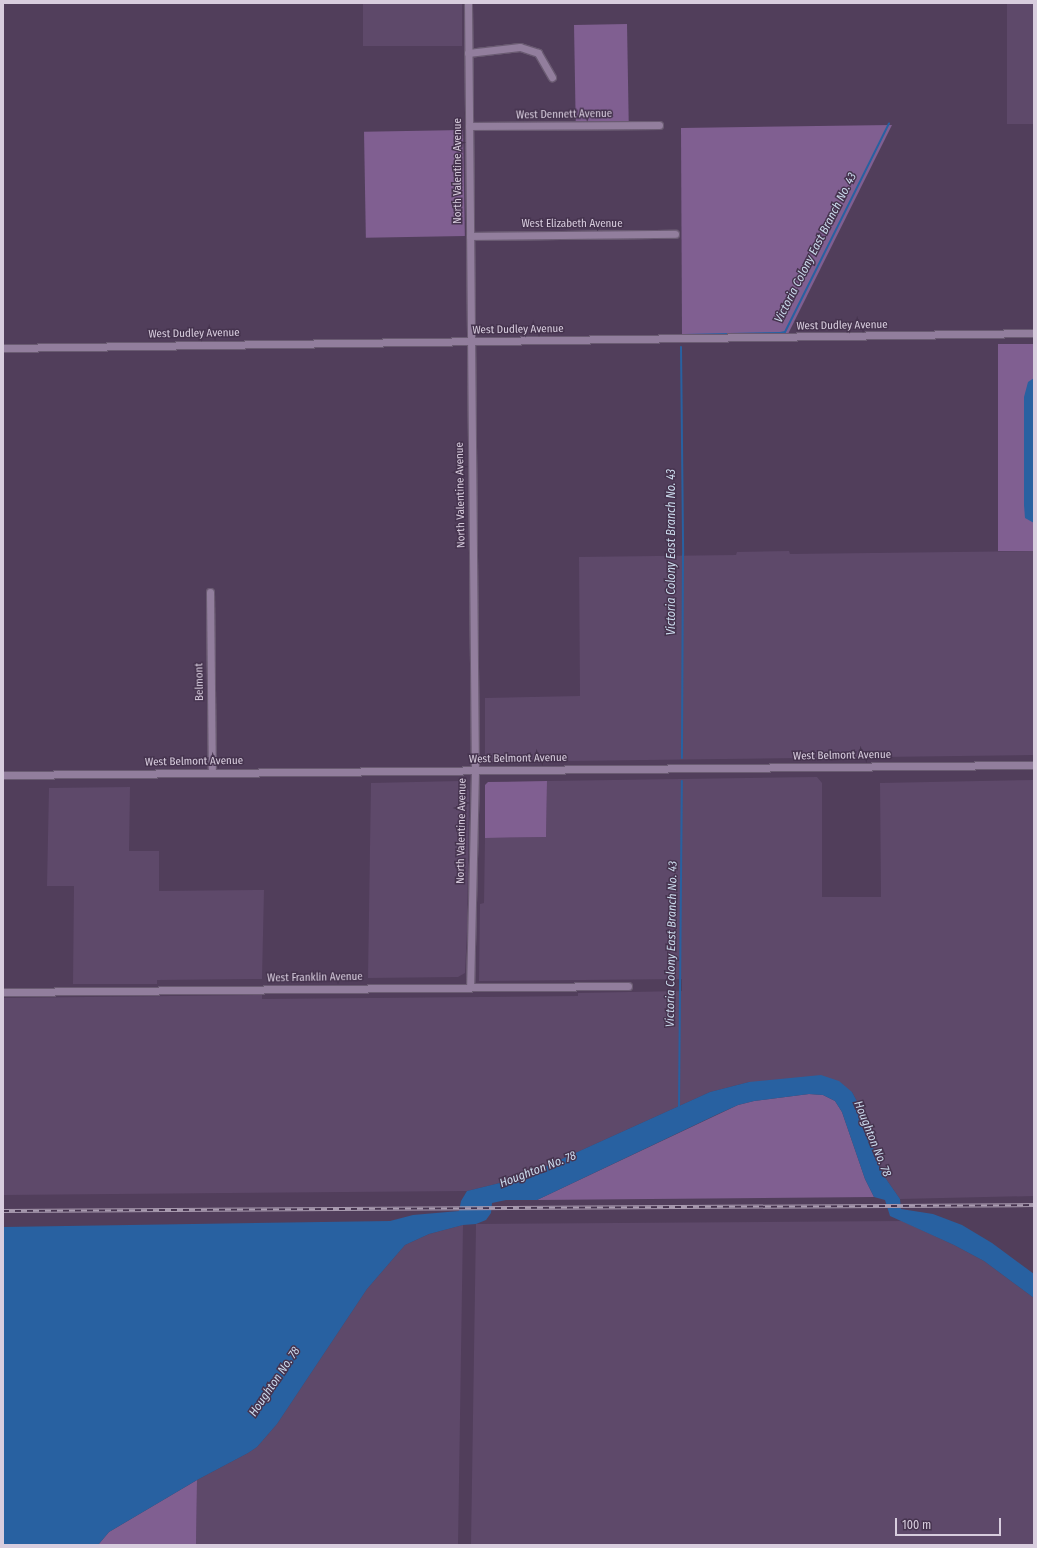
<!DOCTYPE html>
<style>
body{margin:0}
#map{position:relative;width:1037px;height:1548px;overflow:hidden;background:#513e5b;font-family:"Fira Sans Condensed",sans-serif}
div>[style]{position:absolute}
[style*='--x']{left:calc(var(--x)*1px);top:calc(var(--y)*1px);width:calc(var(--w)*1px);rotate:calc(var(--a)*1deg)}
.built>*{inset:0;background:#5e496a;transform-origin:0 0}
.green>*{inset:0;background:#805f91;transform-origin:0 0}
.water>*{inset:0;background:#2861a1}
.stream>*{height:2px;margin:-1px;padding:0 1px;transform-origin:1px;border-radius:1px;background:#2861a1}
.roads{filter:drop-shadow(1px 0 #6a5b72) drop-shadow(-1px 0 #6a5b72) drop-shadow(0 1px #6a5b72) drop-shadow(0 -1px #6a5b72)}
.minor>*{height:7px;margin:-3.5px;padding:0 3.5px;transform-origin:3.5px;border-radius:3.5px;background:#927e9d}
.rail>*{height:3.5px;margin-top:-1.75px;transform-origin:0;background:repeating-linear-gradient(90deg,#46344f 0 6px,#a89aaf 0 12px);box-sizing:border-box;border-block:1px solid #a89aaf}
span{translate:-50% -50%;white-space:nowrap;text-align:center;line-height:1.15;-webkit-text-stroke:3px #46344f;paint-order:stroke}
.street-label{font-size:11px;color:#d8cdde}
.water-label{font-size:12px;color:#cbdaec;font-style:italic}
.frame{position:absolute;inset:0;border:4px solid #d8cdde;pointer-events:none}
.scale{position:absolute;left:895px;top:1518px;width:106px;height:18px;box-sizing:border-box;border:2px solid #d8cdde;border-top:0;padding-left:5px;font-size:12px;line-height:14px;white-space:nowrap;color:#d8cdde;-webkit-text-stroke:3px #46344f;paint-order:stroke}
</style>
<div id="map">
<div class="built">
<div style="left:363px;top:3px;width:99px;height:43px"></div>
<div style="left:1007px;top:3px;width:27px;height:121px"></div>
<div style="clip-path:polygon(789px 551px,790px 554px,1034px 551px,1034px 755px,489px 762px,485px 759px,485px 698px,580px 696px,579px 557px,736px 555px,737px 552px)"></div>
<div style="clip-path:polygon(817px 777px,822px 783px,822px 897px,881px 897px,880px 783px,1034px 780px,1034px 1196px,900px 1199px,884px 1176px,878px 1163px,860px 1107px,852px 1092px,749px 1082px,710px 1092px,520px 1178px,467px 1191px,3px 1195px,3px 998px,262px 995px,262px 999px,578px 996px,578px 993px,682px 991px,682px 979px,479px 981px,480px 904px,484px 903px,485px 838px,546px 837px,547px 781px)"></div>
<div style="clip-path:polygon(460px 781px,469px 791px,467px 932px,465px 973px,458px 977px,368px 978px,371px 783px)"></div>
<div style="clip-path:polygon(130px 787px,129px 851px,159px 851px,159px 891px,264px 890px,262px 979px,157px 980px,157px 984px,73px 984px,74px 886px,47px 886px,49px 788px)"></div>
<div style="clip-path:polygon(902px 1221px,954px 1245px,984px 1261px,1034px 1298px,1034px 1545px,471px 1545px,476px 1224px)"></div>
<div style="clip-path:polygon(463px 1225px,458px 1545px,196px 1545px,197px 1480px,248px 1453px,257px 1447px,277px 1424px,367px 1289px,405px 1245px,429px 1234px)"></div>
</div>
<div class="green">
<div style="left:627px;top:24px;width:104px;height:53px;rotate:89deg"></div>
<div style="clip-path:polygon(892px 125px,788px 334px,682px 335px,681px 128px)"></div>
<div style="left:463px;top:130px;width:106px;height:99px;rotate:89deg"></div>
<div style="left:998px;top:344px;width:36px;height:207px"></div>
<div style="clip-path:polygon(547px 781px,546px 837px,485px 838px,485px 785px,488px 782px)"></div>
<div style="clip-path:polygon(809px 1094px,823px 1095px,835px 1101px,842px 1112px,865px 1179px,874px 1197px,537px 1200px,738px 1105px,754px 1101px)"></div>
<div style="clip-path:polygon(197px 1480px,196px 1545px,98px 1545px,109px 1532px)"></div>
</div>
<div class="water">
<div style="clip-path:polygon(1034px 378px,1034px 523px,1025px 518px,1024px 505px,1024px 397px,1028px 382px)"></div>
<div style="clip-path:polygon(821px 1075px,839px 1081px,852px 1092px,860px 1107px,878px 1163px,884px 1176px,900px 1199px,901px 1209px,933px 1214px,962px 1225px,992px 1243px,1034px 1274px,1034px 1298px,984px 1261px,954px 1245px,890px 1216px,885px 1200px,874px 1197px,865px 1179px,842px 1112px,835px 1101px,823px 1095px,809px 1094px,754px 1101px,738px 1105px,718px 1114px,537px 1200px,506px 1200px,492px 1203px,491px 1213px,486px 1220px,476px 1224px,463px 1225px,429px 1234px,405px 1245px,367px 1289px,277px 1424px,257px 1447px,248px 1453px,197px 1480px,109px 1532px,98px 1545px,3px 1545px,3px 1227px,390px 1221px,413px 1215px,459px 1211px,461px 1201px,467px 1191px,520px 1178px,710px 1092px,749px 1082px)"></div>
</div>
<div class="stream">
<div style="--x:684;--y:335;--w:96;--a:-1.2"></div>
<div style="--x:780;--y:333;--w:5;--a:-11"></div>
<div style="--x:785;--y:332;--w:233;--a:-63.5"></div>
<div style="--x:681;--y:347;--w:208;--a:89.4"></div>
<div style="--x:683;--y:555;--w:203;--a:90.3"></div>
<div style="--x:679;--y:1108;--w:327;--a:-89.5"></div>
</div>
<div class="roads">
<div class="minor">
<div style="--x:468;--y:3;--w:768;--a:89.48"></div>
<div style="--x:475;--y:771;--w:216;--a:91.3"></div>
<div style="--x:468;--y:53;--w:52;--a:-6.6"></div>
<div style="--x:520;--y:47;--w:19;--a:18"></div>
<div style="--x:538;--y:53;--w:28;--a:60"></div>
<div style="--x:469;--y:126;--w:190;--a:-0.3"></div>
<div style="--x:470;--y:236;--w:205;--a:-0.6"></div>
<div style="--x:3;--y:348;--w:1031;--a:-0.83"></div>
<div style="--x:210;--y:592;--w:180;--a:89.4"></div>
<div style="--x:3;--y:775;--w:1031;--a:-0.56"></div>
<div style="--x:3;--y:992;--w:625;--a:-0.55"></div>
</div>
</div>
<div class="rail">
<div style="--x:3;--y:1211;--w:1031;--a:-0.33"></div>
</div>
<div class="street-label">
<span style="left:564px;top:115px;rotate:-1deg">West Dennett Avenue</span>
<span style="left:458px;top:171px;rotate:-90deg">North Valentine Avenue</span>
<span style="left:572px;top:224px">West Elizabeth Avenue</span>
<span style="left:842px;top:326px;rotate:-1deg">West Dudley Avenue</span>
<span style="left:518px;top:330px;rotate:-1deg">West Dudley Avenue</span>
<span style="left:194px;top:334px;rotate:-1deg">West Dudley Avenue</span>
<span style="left:461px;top:495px;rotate:-91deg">North Valentine Avenue</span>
<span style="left:200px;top:682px;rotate:-91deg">Belmont</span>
<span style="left:842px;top:756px;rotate:-1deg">West Belmont Avenue</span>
<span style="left:518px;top:759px;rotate:-1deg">West Belmont Avenue</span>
<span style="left:194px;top:762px;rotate:-1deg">West Belmont Avenue</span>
<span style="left:462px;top:831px;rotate:-89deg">North Valentine Avenue</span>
<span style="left:315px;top:978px;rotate:-1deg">West Franklin Avenue</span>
</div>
<div class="water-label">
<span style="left:816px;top:248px;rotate:-63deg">Victoria Colony East Branch No. 43</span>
<span style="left:672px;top:552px;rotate:-90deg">Victoria Colony East Branch No. 43</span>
<span style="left:672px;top:944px;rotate:-89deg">Victoria Colony East Branch No. 43</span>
<span style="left:872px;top:1139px;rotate:68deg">Houghton No. 78</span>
<span style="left:538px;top:1170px;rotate:-21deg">Houghton No. 78</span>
<span style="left:275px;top:1382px;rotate:-56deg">Houghton No. 78</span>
</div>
<div class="frame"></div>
<div class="scale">100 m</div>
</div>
